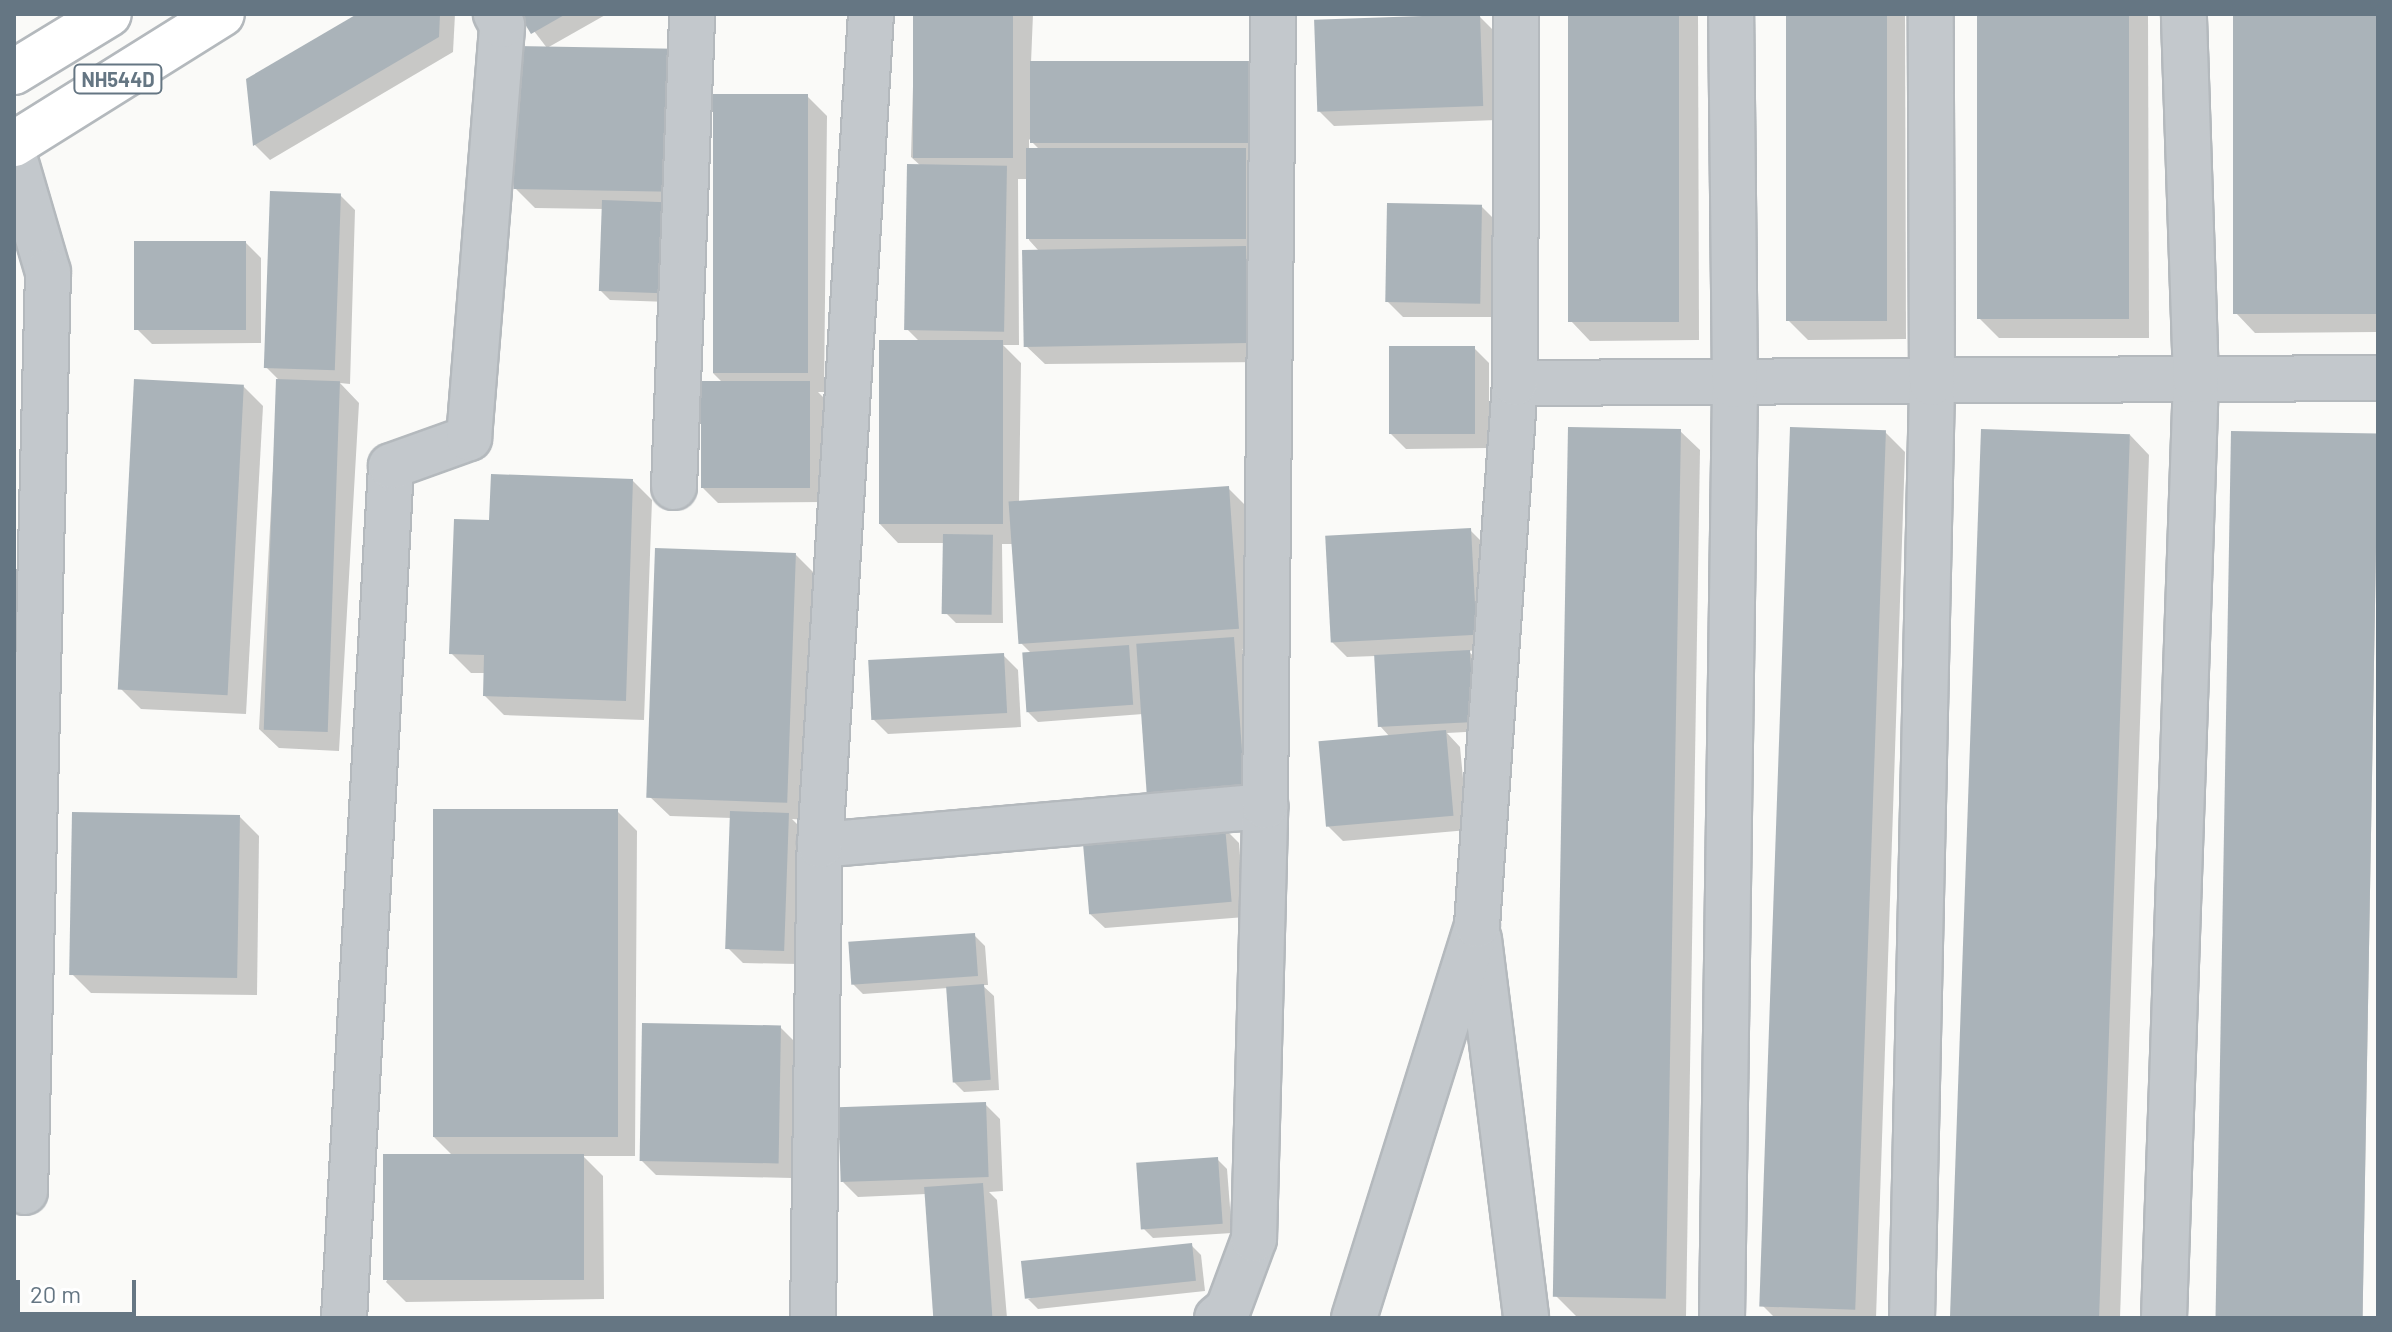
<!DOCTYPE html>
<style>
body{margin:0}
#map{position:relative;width:2392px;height:1332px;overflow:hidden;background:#fafaf8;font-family:Barlow,sans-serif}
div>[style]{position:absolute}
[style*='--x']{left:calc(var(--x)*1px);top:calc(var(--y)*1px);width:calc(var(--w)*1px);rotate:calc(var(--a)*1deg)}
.shadow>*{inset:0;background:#0003;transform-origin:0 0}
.building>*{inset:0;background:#aab3b9;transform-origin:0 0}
.roads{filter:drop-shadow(2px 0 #b4b9bd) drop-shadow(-2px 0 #b4b9bd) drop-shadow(0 2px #b4b9bd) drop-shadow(0 -2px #b4b9bd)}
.street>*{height:44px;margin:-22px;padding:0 22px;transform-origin:22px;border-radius:22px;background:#c3c8cc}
.highway>*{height:44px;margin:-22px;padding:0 22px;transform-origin:22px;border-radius:22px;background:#fff}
span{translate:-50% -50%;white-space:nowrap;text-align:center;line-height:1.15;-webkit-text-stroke:8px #fff;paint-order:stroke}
.shield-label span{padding:2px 6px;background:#fff;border:2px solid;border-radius:6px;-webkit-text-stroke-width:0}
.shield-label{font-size:20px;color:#657683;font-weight:700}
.frame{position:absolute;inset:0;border:16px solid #657683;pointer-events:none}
.scale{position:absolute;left:16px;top:1280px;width:120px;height:36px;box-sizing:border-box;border:4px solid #657683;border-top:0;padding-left:10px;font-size:24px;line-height:28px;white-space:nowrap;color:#657683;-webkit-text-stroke:6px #fff;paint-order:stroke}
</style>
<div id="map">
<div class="shadow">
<div style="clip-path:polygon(361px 14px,455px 14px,453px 52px,270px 160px,255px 145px,248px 80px)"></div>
<div style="clip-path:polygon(521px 14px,607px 14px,547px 48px)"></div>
<div style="clip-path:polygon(evenodd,915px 14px,1033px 14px,1031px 63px,1252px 63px,1265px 362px,1045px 364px,1025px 345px,1038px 250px,1029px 240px,1028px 179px,1018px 179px,1019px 345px,1003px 345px,1021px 363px,1019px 503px,1228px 488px,1248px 508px,1257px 648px,1242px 649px,1248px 654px,1259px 804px,1143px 714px,1038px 722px,1028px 712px,1033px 655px,1021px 643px,1014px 544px,1002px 544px,1003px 623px,956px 623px,946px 613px,945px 543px,898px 543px,879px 523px,920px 342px,907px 329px,921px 166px,911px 157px,915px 14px,1029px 139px,1042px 152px,1029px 152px,1029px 139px)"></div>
<div style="clip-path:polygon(1570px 14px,1698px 14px,1699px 340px,1590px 341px,1571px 321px)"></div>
<div style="clip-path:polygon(1788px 14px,1905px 14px,1906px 339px,1808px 340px,1788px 320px)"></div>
<div style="clip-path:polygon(1979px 14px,2148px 14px,2149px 338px,1999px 338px,1980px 319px)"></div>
<div style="clip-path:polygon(2235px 14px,2378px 14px,2378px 332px,2255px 333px,2236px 313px)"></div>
<div style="clip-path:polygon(1479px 16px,1494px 31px,1497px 120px,1334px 126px,1319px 111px)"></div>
<div style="clip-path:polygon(693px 72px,670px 302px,610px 300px,600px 290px,604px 209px,535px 208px,515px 188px)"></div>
<div style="clip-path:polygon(807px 96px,827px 116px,824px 392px,818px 392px,824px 398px,824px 502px,718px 503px,703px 488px,723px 383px,713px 373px)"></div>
<div style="clip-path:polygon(340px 195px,355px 210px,350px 384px,340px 383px,359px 403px,339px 751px,279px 748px,259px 729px,278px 379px,266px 367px)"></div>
<div style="clip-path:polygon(1481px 206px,1496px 221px,1495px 317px,1403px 317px,1388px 302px)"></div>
<div style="clip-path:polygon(246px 243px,261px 258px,261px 343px,152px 344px,137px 329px)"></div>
<div style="clip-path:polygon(1474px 348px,1489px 363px,1489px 448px,1406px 449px,1391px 434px)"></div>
<div style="clip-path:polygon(243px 386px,263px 406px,246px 714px,141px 709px,121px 689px)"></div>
<div style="clip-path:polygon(1680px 431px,1700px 450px,1686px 1317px,1576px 1316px,1556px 1296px)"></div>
<div style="clip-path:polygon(1885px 432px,1905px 452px,1876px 1318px,1775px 1318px,1763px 1306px)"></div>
<div style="left:2233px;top:433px;width:145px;height:885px;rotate:1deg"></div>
<div style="clip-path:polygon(2130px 435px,2149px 455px,2120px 1318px,1954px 1318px)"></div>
<div style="clip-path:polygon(633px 481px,652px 500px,644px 720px,504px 715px,485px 696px,486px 673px,471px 673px,451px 653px,491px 522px)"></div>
<div style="clip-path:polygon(1470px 530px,1485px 545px,1490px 649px,1468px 651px,1480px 662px,1484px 731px,1447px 733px,1460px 747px,1468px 830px,1343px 841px,1328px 826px,1390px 737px,1380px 726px,1376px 656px,1347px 657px,1332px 642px)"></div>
<div style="clip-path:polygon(795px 554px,815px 574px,808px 820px,792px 819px,803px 830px,799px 964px,743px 963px,728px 948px,732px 818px,670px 816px,650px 797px)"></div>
<div style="clip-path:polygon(1003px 655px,1018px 670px,1021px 727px,888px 734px,873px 719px)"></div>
<div style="clip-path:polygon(617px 811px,637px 831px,635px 1156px,583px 1156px,603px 1176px,604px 1299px,406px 1302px,386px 1282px,455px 1158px,433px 1136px)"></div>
<div style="clip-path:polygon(239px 816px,259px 836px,257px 995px,91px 993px,72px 974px)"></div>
<div style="clip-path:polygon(1224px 828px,1239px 843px,1245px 917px,1105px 928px,1089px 913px)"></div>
<div style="clip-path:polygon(974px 935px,985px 946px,988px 985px,982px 985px,994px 996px,999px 1090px,964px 1092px,954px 1082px,948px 988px,863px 994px,853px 984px)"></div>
<div style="clip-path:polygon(780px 1027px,795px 1042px,792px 1178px,656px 1175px,641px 1160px)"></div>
<div style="clip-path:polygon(985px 1104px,1000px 1119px,1003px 1191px,989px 1192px,997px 1200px,1007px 1318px,935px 1318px,926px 1194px,858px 1197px,843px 1182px)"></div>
<div style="clip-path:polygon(1217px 1159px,1227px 1169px,1232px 1233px,1153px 1238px,1143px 1228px)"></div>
<div style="clip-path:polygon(1191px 1245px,1201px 1255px,1205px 1291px,1038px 1309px,1028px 1299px)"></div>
</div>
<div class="building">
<div style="clip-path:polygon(357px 14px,440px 14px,439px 37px,253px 146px,246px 79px)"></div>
<div style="clip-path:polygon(519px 14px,566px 14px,531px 34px)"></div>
<div style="left:913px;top:14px;width:100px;height:144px"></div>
<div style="left:1480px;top:14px;width:92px;height:166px;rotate:88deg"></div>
<div style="left:1568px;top:14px;width:111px;height:308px"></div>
<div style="left:1786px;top:14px;width:101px;height:307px"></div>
<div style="left:1977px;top:14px;width:152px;height:305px"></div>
<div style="left:2233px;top:14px;width:145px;height:300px"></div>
<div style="left:516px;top:46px;width:158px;height:143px;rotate:1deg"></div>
<div style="left:1030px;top:61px;width:223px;height:82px"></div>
<div style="left:713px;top:94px;width:95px;height:279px"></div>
<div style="left:1246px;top:148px;width:91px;height:220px;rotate:90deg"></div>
<div style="left:907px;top:164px;width:100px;height:166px;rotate:1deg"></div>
<div style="left:270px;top:191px;width:71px;height:177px;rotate:2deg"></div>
<div style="left:602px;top:200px;width:63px;height:91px;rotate:2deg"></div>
<div style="left:1387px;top:203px;width:95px;height:99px;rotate:1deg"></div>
<div style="left:134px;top:241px;width:112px;height:89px"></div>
<div style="left:1246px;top:246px;width:97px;height:224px;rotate:89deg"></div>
<div style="left:879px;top:340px;width:124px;height:184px"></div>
<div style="left:1475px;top:346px;width:88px;height:86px;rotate:90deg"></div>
<div style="left:134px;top:379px;width:110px;height:311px;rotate:3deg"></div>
<div style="left:276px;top:379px;width:64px;height:351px;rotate:2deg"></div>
<div style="left:701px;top:381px;width:109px;height:107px"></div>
<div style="left:1568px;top:427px;width:113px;height:870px;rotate:1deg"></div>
<div style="left:1790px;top:427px;width:96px;height:880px;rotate:2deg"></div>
<div style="left:1981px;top:429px;width:149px;height:889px;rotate:2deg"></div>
<div style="left:2231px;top:431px;width:147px;height:887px;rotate:1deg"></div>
<div style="clip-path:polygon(491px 474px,633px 479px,626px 701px,483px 696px,484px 655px,449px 654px,454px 519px,489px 520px)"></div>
<div style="left:1229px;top:486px;width:143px;height:221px;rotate:86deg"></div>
<div style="left:1471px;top:528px;width:107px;height:146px;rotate:87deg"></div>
<div style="left:943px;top:534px;width:50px;height:80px;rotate:1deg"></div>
<div style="left:655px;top:548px;width:141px;height:250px;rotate:2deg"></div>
<div style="left:1234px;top:637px;width:153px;height:98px;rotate:86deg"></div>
<div style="left:1129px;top:645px;width:60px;height:107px;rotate:86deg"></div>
<div style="left:1470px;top:650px;width:72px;height:96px;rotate:87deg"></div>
<div style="left:1004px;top:653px;width:60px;height:136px;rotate:87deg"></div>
<div style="left:1446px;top:730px;width:86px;height:128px;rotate:85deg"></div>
<div style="left:618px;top:809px;width:328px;height:185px;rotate:90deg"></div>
<div style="left:730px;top:811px;width:59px;height:138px;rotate:2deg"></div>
<div style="left:72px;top:812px;width:168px;height:163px;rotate:1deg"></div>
<div style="left:1225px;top:826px;width:76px;height:143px;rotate:85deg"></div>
<div style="left:975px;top:933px;width:43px;height:127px;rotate:86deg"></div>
<div style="left:984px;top:984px;width:96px;height:38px;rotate:86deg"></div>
<div style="left:642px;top:1023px;width:139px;height:138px;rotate:1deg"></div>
<div style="left:986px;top:1102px;width:75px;height:148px;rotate:88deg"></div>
<div style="left:584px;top:1154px;width:126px;height:201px;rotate:90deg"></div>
<div style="left:1218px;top:1157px;width:67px;height:82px;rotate:86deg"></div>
<div style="left:983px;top:1183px;width:134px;height:59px;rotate:86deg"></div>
<div style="left:1192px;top:1243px;width:38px;height:172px;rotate:84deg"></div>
</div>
<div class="roads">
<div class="street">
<div style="--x:14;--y:156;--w:121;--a:73.7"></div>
<div style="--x:48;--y:272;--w:920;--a:91.43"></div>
<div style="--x:1515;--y:383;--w:863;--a:-0.33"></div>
<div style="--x:674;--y:487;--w:473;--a:-87.8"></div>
<div style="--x:820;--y:845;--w:447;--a:-5"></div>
<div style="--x:1479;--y:939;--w:382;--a:82.9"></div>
<div style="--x:344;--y:1318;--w:853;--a:-86.84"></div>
<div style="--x:391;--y:466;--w:83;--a:-19.7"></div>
<div style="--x:469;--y:438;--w:414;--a:-85.4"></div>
<div style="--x:502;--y:25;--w:13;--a:-119"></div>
<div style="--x:813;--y:1318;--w:473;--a:-89.2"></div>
<div style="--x:820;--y:845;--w:833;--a:-86.49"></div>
<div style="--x:1217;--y:1318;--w:14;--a:-39"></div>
<div style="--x:1228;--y:1309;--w:75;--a:-69.6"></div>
<div style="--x:1254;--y:1239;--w:433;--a:-88.5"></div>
<div style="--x:1265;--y:806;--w:792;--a:-89.42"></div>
<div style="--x:1354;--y:1318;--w:412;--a:-72.6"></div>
<div style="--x:1477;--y:925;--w:543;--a:-85.99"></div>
<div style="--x:1515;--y:383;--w:369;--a:-89.8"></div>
<div style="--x:1722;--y:1318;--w:933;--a:-89.2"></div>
<div style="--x:1735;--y:385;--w:371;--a:-90.6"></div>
<div style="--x:1912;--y:1318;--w:935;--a:-88.77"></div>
<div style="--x:1932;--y:383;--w:369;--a:-90.2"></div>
<div style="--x:2164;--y:1318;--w:939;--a:-88.05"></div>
<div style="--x:2196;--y:380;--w:366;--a:-91.9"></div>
</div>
<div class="highway">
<div style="--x:14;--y:72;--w:111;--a:-31.4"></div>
<div style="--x:14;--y:144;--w:245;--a:-32"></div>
</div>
</div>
<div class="shield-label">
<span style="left:118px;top:79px">NH544D</span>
</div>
<div class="frame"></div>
<div class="scale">20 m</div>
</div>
